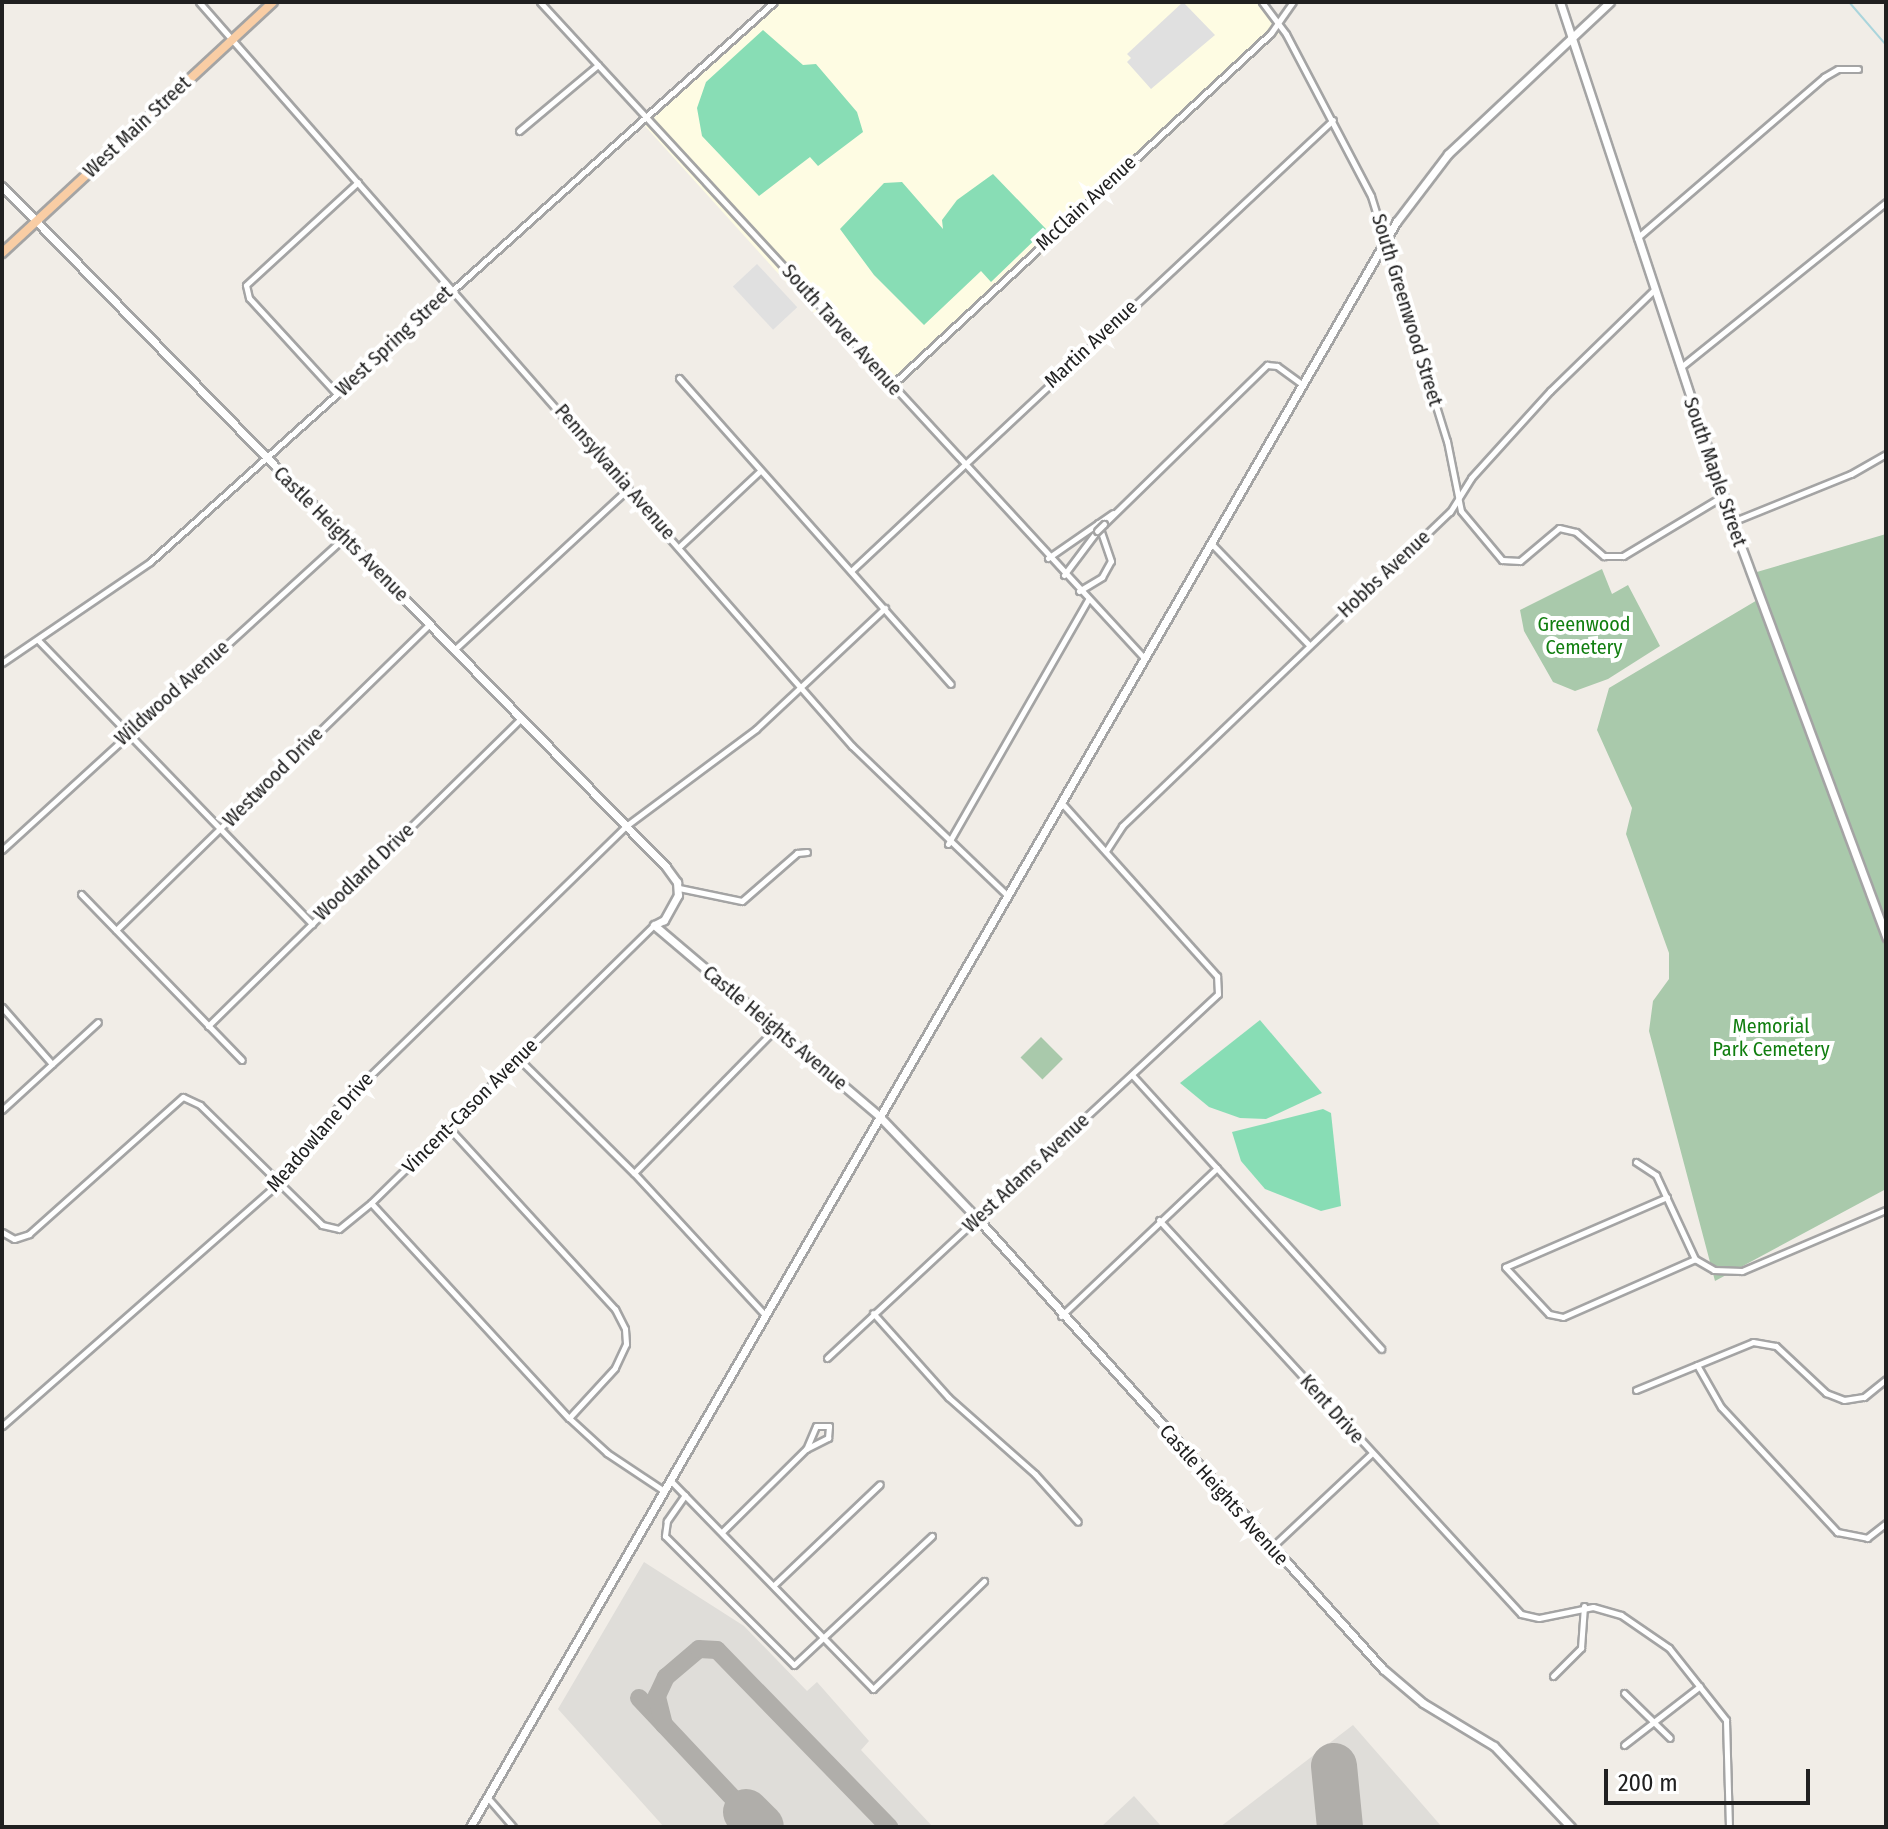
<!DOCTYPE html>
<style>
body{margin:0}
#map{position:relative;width:1888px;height:1829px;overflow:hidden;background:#f1ede7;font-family:"Fira Sans Condensed",sans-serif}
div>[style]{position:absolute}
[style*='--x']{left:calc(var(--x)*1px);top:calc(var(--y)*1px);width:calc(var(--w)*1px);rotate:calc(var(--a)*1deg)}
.education>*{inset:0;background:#fefce3}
.airport>*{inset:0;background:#dfddd9}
.cemetery>*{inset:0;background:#a9c9ab;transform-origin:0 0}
.pitch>*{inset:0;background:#88ddb5}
.parking>*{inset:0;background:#e0e0e0;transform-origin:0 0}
.stream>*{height:2px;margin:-1px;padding:0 1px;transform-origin:1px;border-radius:1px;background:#aad5dc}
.taxiway>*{height:18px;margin:-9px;padding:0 9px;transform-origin:9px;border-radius:9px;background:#b0aeaa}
.runway>*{height:46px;margin:-23px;padding:0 23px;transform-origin:23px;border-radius:23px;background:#b0aeaa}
.roads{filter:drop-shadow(2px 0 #a4a4a4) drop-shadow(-2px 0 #a4a4a4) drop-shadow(0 2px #a4a4a4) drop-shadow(0 -2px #a4a4a4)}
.minor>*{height:5px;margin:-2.5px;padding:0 2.5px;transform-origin:2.5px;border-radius:2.5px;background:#fff}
.tertiary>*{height:7px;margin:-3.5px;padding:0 3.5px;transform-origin:3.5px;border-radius:3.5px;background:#fff}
.primary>*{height:8px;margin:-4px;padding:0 4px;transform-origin:4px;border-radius:4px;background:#f9cda4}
.bridges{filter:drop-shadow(2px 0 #a4a4a4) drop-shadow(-2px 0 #a4a4a4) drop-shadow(0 2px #a4a4a4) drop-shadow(0 -2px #a4a4a4)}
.minor-bridge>*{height:5px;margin:-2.5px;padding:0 2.5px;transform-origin:2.5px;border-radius:2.5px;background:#fff}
span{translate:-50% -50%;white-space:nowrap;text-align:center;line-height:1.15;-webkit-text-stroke:8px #fff;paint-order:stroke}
.street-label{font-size:20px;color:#202020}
.park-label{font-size:20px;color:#107e0f}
.frame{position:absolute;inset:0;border:4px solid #202020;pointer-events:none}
.scale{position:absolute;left:1604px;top:1769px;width:206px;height:36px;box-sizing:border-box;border:4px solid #202020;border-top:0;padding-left:10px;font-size:24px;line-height:28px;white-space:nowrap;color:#202020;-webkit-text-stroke:6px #fff;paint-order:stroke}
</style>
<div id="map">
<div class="education">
<div style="clip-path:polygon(781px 2px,1257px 2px,1281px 32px,889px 396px,645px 126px)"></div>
</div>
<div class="airport">
<div style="clip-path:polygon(644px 1562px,744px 1626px,807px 1691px,817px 1682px,869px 1741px,861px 1750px,933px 1827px,664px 1827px,558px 1709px)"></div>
<div style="clip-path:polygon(1353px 1725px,1442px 1827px,1220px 1827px)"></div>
<div style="clip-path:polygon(1134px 1796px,1162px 1827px,1101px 1827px)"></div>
</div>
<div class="cemetery">
<div style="clip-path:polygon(1886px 534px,1886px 918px,1881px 921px,1886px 933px,1886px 1189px,1715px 1281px,1649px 1031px,1653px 1001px,1669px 979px,1669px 953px,1626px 834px,1632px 808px,1597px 730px,1609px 688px,1759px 599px,1750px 574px)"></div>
<div style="clip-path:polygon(1602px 569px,1612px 594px,1628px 585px,1660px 646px,1608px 679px,1575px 691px,1553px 682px,1524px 631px,1520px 610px)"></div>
<div style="left:1041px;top:1037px;width:31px;height:29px;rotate:45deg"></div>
</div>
<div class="pitch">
<div style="clip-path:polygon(763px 30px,803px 65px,816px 64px,857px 112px,863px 132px,818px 166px,810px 157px,759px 196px,702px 136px,697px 108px,706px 82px)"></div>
<div style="clip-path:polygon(993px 174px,1046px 229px,991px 282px,981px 271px,924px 325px,874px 275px,840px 229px,884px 183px,902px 182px,943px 229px,942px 220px,957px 200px)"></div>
<div style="clip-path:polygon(1260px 1020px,1322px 1093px,1266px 1119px,1240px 1118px,1209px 1107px,1180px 1083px)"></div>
<div style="clip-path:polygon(1323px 1109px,1331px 1113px,1341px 1206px,1321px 1211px,1265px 1189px,1241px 1161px,1232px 1132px)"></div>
</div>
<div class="parking">
<div style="clip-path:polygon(1183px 2px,1215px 35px,1151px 89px,1127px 62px,1131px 58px,1127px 54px)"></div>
<div style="left:757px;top:264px;width:59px;height:33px;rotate:47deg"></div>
</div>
<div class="stream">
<div style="--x:1849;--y:2;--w:57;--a:49.3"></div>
</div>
<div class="taxiway">
<div style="--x:639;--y:1698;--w:156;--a:46.8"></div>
<div style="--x:664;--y:1725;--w:30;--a:-104"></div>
<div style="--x:657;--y:1696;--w:21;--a:-65"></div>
<div style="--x:666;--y:1677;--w:43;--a:-40.3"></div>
<div style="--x:699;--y:1649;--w:18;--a:3"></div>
<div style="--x:717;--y:1650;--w:247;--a:45.8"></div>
</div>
<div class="runway">
<div style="--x:1334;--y:1766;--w:61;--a:84.4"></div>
<div style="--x:746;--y:1812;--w:21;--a:45"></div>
</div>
<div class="roads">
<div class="minor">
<div style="--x:199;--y:2;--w:990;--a:48.73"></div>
<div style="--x:852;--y:746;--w:215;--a:43.9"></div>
<div style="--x:540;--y:2;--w:892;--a:47.36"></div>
<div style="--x:1262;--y:2;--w:40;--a:53"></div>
<div style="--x:1286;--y:34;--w:183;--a:62.3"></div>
<div style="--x:1371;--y:196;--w:257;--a:72.8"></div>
<div style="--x:1447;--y:441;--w:71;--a:78.7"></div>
<div style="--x:1461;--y:511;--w:64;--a:50.1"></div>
<div style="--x:1502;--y:560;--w:18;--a:3"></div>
<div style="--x:1520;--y:561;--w:51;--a:-40.2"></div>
<div style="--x:1559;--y:528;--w:17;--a:13"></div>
<div style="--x:1576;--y:532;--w:37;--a:41"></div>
<div style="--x:1604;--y:556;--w:19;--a:0"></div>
<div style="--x:1623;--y:556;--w:117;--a:-31"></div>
<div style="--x:519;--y:131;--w:103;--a:-39.9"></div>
<div style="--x:1637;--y:238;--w:247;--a:-40.7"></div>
<div style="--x:1824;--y:77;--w:16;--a:-30"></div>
<div style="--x:1838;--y:69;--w:20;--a:0"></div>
<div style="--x:1681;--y:367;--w:263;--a:-38.8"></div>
<div style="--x:679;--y:378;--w:409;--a:48.4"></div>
<div style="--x:892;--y:385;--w:517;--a:-42.88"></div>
<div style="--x:1271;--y:33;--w:38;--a:-55"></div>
<div style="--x:337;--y:394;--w:130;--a:-132.5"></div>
<div style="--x:249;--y:298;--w:13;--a:-103"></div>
<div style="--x:246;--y:285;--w:152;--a:-42.6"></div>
<div style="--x:1732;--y:522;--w:128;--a:-22"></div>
<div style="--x:1851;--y:474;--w:40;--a:-29.7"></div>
<div style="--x:1104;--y:524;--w:228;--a:-44.3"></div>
<div style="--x:1267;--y:365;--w:10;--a:6"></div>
<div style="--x:1277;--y:366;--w:31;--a:36"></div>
<div style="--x:1211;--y:543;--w:141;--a:46.1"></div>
<div style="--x:680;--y:546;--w:110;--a:-43.2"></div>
<div style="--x:1048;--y:558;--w:79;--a:-34.7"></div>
<div style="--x:851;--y:571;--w:660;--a:-43.1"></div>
<div style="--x:1064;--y:575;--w:55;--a:-53.1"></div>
<div style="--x:1079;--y:591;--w:27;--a:-31"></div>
<div style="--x:1102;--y:577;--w:18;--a:-61"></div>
<div style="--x:1111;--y:561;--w:40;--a:-108.9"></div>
<div style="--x:38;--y:640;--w:395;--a:46"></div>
<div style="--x:454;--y:650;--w:238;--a:-42.8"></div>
<div style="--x:2;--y:663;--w:179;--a:-34.3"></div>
<div style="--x:150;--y:562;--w:838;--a:-41.91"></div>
<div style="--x:948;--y:844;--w:281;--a:-60.2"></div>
<div style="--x:2;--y:850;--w:463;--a:-42.4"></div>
<div style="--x:1106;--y:851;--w:30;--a:-57"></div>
<div style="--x:1122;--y:826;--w:454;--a:-43.8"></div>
<div style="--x:1450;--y:512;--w:40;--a:-58"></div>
<div style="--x:1471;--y:478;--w:118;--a:-47.8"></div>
<div style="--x:1550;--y:391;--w:145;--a:-44.2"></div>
<div style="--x:679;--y:888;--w:64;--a:11.7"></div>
<div style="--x:742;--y:901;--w:73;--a:-41.1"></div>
<div style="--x:797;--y:853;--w:10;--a:-6"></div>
<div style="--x:81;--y:894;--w:231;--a:45.9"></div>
<div style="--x:116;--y:930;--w:438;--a:-44.3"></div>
<div style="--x:2;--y:1007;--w:76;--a:48.7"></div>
<div style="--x:208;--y:1026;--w:439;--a:-44.5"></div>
<div style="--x:518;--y:1058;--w:163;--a:44.8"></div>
<div style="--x:634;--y:1173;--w:193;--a:47.3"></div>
<div style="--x:1133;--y:1076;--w:369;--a:47.7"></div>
<div style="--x:2;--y:1110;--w:130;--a:-42.5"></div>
<div style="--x:449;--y:1128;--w:246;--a:47.5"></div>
<div style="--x:615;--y:1309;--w:22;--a:63"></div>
<div style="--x:625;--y:1329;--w:15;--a:86"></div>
<div style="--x:626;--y:1344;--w:26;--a:115"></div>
<div style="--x:615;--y:1368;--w:68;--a:132.6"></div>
<div style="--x:1636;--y:1162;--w:24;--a:33"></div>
<div style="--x:1656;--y:1175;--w:93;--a:65.1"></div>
<div style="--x:634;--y:1173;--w:202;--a:-45.6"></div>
<div style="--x:1667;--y:1197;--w:176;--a:156.6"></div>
<div style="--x:1505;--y:1267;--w:64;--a:46.9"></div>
<div style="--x:1549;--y:1314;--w:14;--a:12"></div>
<div style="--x:1563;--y:1317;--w:144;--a:-23.7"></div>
<div style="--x:371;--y:1203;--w:292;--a:47.4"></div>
<div style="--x:569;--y:1418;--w:52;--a:42.6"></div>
<div style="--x:607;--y:1453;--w:69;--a:33.7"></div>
<div style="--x:1159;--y:1220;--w:535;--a:47.42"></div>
<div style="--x:1521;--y:1614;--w:18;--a:13"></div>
<div style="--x:1539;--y:1618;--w:55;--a:-11.5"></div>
<div style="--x:1593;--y:1607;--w:29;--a:16"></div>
<div style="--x:1621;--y:1615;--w:58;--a:34.5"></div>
<div style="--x:1669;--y:1648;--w:92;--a:51.6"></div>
<div style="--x:1726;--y:1720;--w:107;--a:88.4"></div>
<div style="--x:2;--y:1232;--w:14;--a:30"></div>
<div style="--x:14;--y:1239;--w:16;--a:-18"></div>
<div style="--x:29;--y:1234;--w:206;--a:-41.7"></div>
<div style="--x:183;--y:1097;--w:19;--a:25"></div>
<div style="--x:200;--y:1105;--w:171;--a:44.5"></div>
<div style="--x:322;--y:1225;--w:17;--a:13"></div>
<div style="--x:339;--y:1229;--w:41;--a:-39.1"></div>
<div style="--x:371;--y:1203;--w:397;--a:-44.5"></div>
<div style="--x:1695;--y:1259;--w:22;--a:30"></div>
<div style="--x:1714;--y:1270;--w:28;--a:2"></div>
<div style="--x:1742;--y:1271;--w:156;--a:-23"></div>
<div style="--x:873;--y:1313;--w:113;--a:48.2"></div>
<div style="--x:948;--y:1397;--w:116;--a:41.5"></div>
<div style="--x:1035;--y:1474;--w:64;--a:48.1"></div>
<div style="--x:1061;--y:1316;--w:215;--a:-43.5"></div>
<div style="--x:827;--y:1358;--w:534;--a:-42.95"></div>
<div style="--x:1218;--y:994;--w:18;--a:-93"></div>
<div style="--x:1217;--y:976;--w:232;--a:-131.9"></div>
<div style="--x:1697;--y:1365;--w:48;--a:60.3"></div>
<div style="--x:1721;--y:1407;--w:171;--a:47.1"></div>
<div style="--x:1837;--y:1532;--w:31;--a:11"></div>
<div style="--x:1867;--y:1538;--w:24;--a:-38"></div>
<div style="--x:1636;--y:1390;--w:126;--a:-22.3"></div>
<div style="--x:1753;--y:1342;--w:23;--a:10"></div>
<div style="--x:1776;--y:1346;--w:69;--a:43.2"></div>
<div style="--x:1826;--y:1393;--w:19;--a:21"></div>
<div style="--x:1844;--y:1400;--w:20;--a:-9"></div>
<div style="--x:1864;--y:1397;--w:28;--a:-39"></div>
<div style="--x:2;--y:1426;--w:370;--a:-41.3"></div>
<div style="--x:280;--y:1182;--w:95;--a:-52.3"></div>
<div style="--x:338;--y:1107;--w:402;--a:-44.3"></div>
<div style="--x:626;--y:826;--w:162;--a:-36.7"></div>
<div style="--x:756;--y:729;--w:177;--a:-43.2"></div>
<div style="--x:671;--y:1481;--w:290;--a:45.8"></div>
<div style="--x:873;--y:1689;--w:155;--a:-44.2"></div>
<div style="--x:685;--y:1495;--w:32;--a:125"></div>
<div style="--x:667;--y:1521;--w:15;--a:98"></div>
<div style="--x:665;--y:1536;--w:182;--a:45"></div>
<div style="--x:794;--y:1665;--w:189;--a:-43.1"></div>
<div style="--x:722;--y:1532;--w:118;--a:-44.7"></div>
<div style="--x:806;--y:1449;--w:25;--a:-27"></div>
<div style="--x:828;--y:1438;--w:12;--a:-85"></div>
<div style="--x:829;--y:1426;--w:13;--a:180"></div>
<div style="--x:816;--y:1426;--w:25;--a:113"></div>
<div style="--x:1272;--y:1547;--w:137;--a:-43.2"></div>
<div style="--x:774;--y:1585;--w:146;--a:-43.6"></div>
<div style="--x:1553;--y:1676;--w:40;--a:-45"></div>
<div style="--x:1581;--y:1648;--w:42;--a:-85.9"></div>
<div style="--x:1624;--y:1693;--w:64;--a:44.4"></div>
<div style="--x:1624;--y:1745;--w:96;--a:-37.8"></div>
<div style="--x:488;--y:1798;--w:38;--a:49"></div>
</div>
<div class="tertiary">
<div style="--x:1560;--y:2;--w:548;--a:71.7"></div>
<div style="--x:1732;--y:522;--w:443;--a:69.6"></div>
<div style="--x:2;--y:186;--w:951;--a:45.72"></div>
<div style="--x:666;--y:867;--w:19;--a:54"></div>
<div style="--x:677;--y:882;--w:13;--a:86"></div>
<div style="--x:678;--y:895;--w:29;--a:119"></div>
<div style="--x:664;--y:920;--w:11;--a:153"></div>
<div style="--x:654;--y:925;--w:297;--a:40.3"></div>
<div style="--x:880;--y:1117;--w:140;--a:46.2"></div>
<div style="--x:977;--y:1218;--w:607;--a:48.01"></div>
<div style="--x:1383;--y:1669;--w:52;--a:40.4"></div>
<div style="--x:1423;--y:1703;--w:83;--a:31.2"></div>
<div style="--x:1494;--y:1746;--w:112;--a:46.5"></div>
<div style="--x:470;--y:1827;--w:1854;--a:-60.01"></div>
<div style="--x:1397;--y:221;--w:84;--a:-52.7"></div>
<div style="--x:1448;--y:154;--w:222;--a:-43.2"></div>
</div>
<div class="primary">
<div style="--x:2;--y:253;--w:369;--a:-42.8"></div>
</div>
</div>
<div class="bridges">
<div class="minor-bridge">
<div style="--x:1097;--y:531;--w:10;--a:-45"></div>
</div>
</div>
<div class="street-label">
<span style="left:137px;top:127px;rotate:-43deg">West Main Street</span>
<span style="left:1086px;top:203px;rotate:-43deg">McClain Avenue</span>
<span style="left:1407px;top:310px;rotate:73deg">South Greenwood Street</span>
<span style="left:842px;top:330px;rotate:48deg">South Tarver Avenue</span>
<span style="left:394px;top:341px;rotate:-43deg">West Spring Street</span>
<span style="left:1091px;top:344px;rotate:-43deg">Martin Avenue</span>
<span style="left:615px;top:472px;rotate:49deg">Pennsylvania Avenue</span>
<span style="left:1715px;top:472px;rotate:71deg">South Maple Street</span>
<span style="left:341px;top:534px;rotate:45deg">Castle Heights Avenue</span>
<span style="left:1384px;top:574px;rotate:-43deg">Hobbs Avenue</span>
<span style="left:172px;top:693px;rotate:-42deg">Wildwood Avenue</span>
<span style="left:273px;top:777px;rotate:-45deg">Westwood Drive</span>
<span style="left:364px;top:872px;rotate:-44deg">Woodland Drive</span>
<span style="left:775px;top:1028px;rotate:40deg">Castle Heights Avenue</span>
<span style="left:470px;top:1106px;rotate:-45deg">Vincent-Cason Avenue</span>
<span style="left:320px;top:1132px;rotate:-49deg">Meadowlane Drive</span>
<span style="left:1026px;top:1173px;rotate:-43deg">West Adams Avenue</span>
<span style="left:1332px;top:1409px;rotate:48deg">Kent Drive</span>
<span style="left:1224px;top:1495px;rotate:48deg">Castle Heights Avenue</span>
</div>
<div class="park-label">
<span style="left:1584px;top:636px">Greenwood<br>Cemetery</span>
<span style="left:1771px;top:1038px">Memorial<br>Park Cemetery</span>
</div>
<div class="frame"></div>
<div class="scale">200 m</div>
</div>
